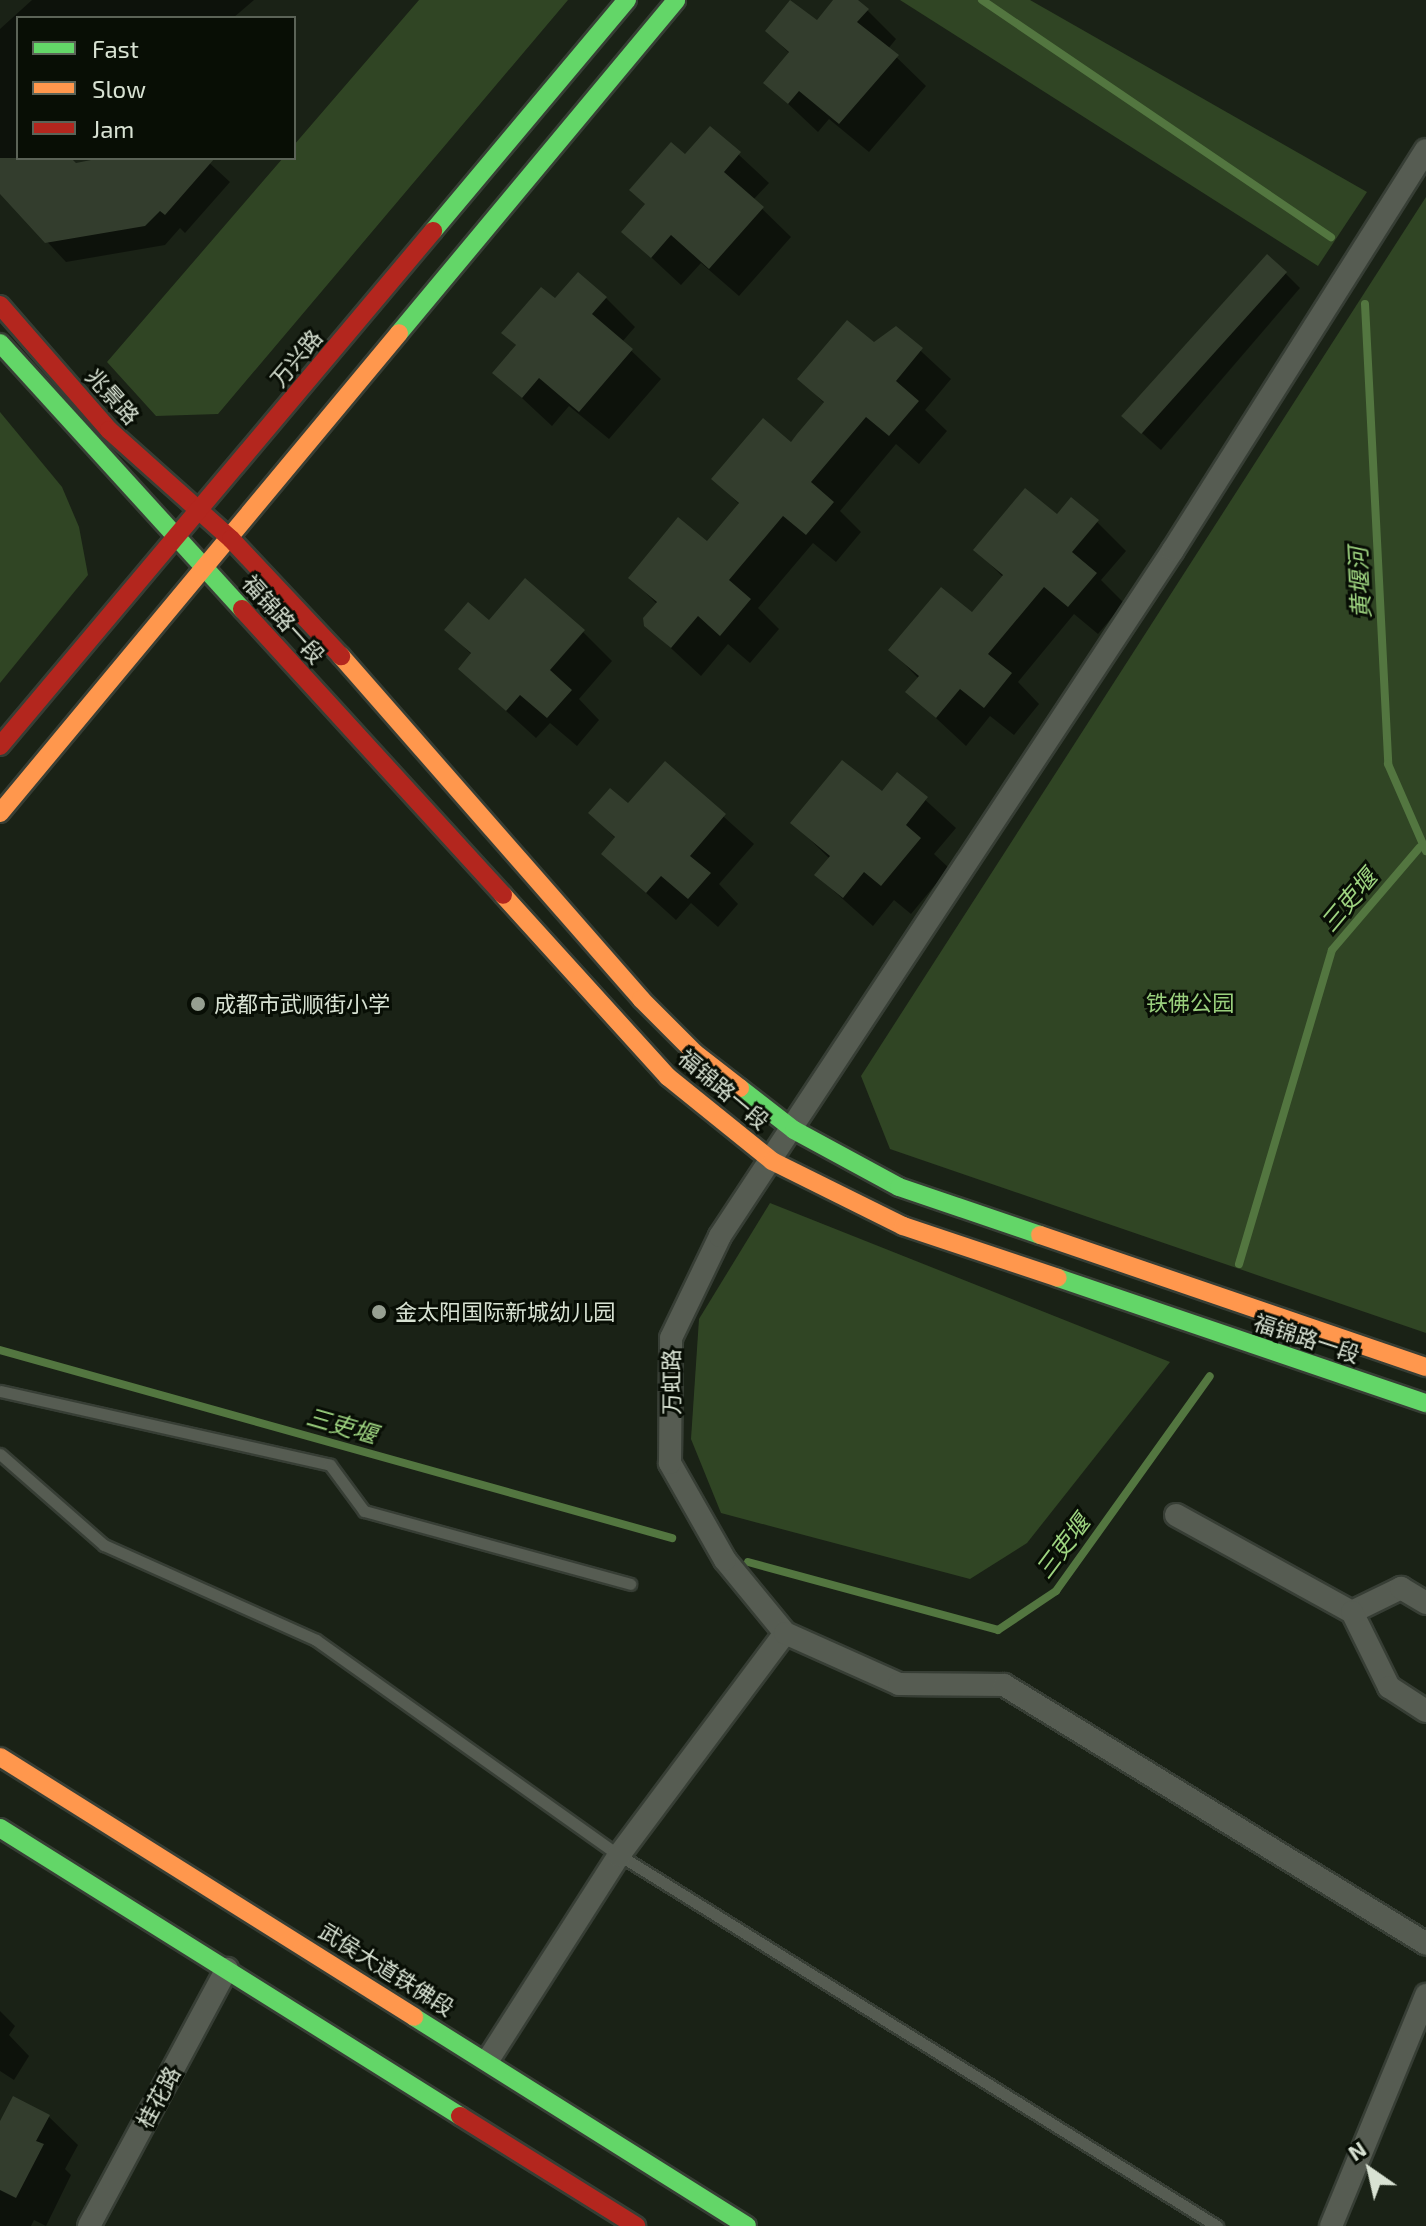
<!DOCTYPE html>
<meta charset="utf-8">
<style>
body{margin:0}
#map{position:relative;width:1426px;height:2226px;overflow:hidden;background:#1a2216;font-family:"Exo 2","Noto Sans SC",sans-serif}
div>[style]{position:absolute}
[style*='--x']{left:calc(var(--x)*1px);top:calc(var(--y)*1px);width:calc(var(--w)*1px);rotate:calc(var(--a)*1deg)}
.green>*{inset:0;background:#304524}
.shadow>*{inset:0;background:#0007}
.stream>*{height:8px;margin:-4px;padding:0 4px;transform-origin:4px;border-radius:4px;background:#537640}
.building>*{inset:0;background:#333d2d;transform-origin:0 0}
.roads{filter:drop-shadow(2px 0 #373e35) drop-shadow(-2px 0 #373e35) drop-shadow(0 2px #373e35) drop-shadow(0 -2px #373e35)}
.lane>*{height:11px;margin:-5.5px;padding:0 5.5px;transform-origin:5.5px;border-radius:5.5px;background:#565c52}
.street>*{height:22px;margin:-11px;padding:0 11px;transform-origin:11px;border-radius:11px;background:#565c52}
.fast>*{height:18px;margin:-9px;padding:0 9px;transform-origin:9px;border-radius:9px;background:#63d668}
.slow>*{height:18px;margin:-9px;padding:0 9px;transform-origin:9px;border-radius:9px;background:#ff974d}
.jam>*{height:18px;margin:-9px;padding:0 9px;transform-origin:9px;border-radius:9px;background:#b3261e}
.dots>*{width:22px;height:22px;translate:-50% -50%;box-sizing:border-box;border:4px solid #080e05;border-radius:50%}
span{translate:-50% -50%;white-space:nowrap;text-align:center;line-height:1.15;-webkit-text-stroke:6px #080e05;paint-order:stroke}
.street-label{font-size:22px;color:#d8e2d3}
.park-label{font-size:22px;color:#9ad07d}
.poi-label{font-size:22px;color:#d8e2d3}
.left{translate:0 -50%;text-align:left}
.water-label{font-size:24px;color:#9ed480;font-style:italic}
.legend{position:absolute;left:16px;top:16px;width:280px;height:144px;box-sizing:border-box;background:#080e05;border:2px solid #5b6357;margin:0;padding:10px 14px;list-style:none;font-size:24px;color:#d8e2d3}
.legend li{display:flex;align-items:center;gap:16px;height:40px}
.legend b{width:40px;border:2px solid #5b6357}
.north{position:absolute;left:1330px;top:2130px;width:80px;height:80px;-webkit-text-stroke:6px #080e05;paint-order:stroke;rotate:326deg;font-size:22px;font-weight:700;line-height:32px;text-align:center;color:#d8e2d3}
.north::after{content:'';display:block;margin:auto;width:28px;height:36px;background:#d8e2d3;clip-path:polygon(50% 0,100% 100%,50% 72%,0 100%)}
</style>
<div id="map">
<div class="green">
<div style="clip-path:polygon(419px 0,568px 0,218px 414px,156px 416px,107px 362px,283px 158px,294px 158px,294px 145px)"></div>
<div style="clip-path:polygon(900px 0,1030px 0,1367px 192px,1318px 266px)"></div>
<div style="clip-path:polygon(1426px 197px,1426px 1333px,890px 1149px,861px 1076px)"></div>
<div style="clip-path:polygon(0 412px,62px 487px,79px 527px,88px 575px,0 683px)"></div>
<div style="clip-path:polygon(770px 1203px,1170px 1362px,1027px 1543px,970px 1579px,721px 1513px,691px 1439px,699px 1319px)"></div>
</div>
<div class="shadow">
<div style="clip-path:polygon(32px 0,254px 0,233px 18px,18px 18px,18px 158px,70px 158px,77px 165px,107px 158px,204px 158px,230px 182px,185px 233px,180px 228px,165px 245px,66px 262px,0 191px,0 29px)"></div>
<div style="clip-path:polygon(835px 0,855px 0,867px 10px,896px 39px,888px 49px,926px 86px,869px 152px,829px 119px,818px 132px,766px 83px,790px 54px,767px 31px,817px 22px)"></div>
<div style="clip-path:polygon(710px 128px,769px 183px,753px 200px,791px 237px,739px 296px,701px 263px,681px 285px,624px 232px)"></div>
<div style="clip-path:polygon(1285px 273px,1300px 288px,1161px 450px,1142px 433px)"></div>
<div style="clip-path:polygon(606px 298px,635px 327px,622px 342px,661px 379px,609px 439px,569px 406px,552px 426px,495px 373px,518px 347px,504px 333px,555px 301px)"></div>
<div style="clip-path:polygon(896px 328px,951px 379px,925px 410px,947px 431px,919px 464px,896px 444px,840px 511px,861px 532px,836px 562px,813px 543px,758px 608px,779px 629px,750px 663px,728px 644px,701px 676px,646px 625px,657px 604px,631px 578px,707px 544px,740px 505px,714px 479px,791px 445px,825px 404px,800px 379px,874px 345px)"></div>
<div style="clip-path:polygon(1057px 517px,1097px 522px,1126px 551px,1101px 580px,1124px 603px,1098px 634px,1074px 614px,1018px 682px,1039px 704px,1014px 735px,990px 716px,966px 746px,908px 692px,919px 679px,891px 650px,972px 615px,1004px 578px,976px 550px)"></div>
<div style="clip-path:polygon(489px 623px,583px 632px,612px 661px,579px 699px,599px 720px,577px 746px,550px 723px,536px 738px,460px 669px,472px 655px,447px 630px)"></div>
<div style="clip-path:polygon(665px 764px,754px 844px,719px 884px,738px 904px,718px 927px,691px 903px,676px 920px,603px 854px,616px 839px,591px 813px,629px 806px)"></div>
<div style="clip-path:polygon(898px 775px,956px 828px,934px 854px,949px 868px,911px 914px,894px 900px,873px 926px,816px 875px,830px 859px,793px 823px,882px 794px)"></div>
<div style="clip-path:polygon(0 2011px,15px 2026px,9px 2035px,29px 2056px,14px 2080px,0 2071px)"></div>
<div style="clip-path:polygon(48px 2116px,78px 2145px,65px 2169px,71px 2175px,46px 2226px,34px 2220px,31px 2226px,0 2226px,0 2123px)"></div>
</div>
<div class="stream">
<div style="--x:982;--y:0;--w:422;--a:34.2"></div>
<div style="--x:1365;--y:304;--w:461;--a:87.1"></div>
<div style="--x:1388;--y:764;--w:95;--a:66.4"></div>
<div style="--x:1239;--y:1264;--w:327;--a:-73.5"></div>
<div style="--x:1332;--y:950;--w:135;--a:-49.5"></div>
<div style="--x:0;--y:1350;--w:698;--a:15.63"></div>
<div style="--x:748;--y:1562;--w:259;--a:15.2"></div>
<div style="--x:998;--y:1630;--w:70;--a:-33.9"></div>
<div style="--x:1056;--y:1591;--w:264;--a:-54.4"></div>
</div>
<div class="building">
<div style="clip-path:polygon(790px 0,817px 20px,833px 0,858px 0,869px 9px,857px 22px,899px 55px,839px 124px,799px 91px,788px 104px,763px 83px,789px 52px,765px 31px)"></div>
<div style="clip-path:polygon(710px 126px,741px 152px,724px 172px,764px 207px,709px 269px,671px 235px,651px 258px,621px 232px,645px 204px,629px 190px,671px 142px,685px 154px)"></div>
<div style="clip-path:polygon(0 158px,71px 158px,76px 163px,101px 158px,215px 158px,165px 215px,160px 211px,145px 226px,45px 243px,0 194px)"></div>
<div style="left:1267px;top:254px;width:27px;height:218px;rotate:42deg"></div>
<div style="clip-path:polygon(578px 272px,607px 297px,592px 314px,633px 349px,579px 412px,539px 378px,522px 398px,492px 373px,516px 345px,501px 333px,541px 287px,555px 298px)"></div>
<div style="clip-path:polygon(847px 320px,874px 342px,896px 326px,923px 348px,896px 381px,919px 401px,889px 436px,866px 417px,811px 482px,834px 502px,806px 535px,783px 516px,729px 580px,751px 599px,720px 636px,698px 616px,671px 648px,644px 626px,643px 618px,657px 602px,628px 578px,678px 517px,707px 541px,739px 503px,711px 479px,763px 418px,791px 442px,797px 434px,824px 402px,797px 379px)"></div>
<div style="clip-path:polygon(1025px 488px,1057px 514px,1071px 497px,1099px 520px,1072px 552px,1097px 573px,1068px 607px,1044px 587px,988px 654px,1012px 673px,984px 708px,960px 689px,936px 718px,905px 692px,919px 676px,888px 650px,941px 587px,972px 612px,1003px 575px,973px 550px)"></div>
<div style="clip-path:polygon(525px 578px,585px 630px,550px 670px,572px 690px,547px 718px,520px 695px,506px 711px,458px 669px,471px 653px,444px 630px,468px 602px,489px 620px)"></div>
<div style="clip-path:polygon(842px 760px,882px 791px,897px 772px,928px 797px,906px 825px,921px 838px,881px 886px,864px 872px,843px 898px,814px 875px,830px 856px,790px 823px)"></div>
<div style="clip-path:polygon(665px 761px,726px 814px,690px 856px,711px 873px,688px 899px,661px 876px,646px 893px,601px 854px,615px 837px,588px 813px,610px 788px,628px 803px)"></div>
<div style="clip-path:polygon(13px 2096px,50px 2115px,36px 2141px,44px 2144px,16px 2198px,0 2190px,0 2121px)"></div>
</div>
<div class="roads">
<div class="lane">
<div style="--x:0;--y:1391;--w:338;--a:12.6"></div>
<div style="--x:330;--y:1465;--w:57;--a:53.5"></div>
<div style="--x:364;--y:1511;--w:276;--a:15.3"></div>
<div style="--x:0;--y:1454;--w:138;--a:41.2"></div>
<div style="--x:104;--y:1545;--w:232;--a:24.1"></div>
<div style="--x:316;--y:1640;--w:372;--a:35.4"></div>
<div style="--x:619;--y:1855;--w:704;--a:31.82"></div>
</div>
<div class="street">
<div style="--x:1176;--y:1515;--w:201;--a:28.9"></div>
<div style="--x:1352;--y:1612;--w:55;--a:-26.1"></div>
<div style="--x:1401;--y:1588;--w:29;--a:31"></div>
<div style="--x:1352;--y:1612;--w:84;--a:63.7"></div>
<div style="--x:1389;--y:1687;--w:44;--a:33"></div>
<div style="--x:785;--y:1633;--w:94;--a:-129.4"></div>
<div style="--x:725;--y:1560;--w:112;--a:-119.6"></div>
<div style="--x:670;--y:1463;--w:125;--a:-89.5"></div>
<div style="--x:671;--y:1338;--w:113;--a:-64.3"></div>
<div style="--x:720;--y:1236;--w:822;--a:-56.56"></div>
<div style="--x:1173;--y:550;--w:473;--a:-57.7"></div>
<div style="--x:488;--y:2060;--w:243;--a:-57.4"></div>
<div style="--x:619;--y:1855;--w:277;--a:-53.2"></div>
<div style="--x:785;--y:1633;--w:125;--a:24.1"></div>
<div style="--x:899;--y:1684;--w:105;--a:0.5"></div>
<div style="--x:1004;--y:1685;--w:495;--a:31.5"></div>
<div style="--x:89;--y:2226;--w:292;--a:-61.8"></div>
<div style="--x:1331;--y:2226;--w:250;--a:-67.6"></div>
</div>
<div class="fast">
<div style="--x:433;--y:231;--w:302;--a:-50"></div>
<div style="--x:399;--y:333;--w:433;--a:-50.2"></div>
<div style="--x:0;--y:343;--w:360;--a:47.7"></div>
<div style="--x:740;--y:1088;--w:68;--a:37.9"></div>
<div style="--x:794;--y:1130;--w:119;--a:28.5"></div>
<div style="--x:899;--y:1187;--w:149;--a:18.8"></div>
<div style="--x:1058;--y:1278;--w:389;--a:18.8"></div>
<div style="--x:0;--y:1828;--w:543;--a:32.05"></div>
<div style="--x:414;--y:2017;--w:393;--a:32.1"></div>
</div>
<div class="slow">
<div style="--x:341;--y:656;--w:456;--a:48.8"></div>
<div style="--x:641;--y:999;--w:76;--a:45"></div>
<div style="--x:695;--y:1053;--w:57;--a:37.9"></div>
<div style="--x:0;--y:813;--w:624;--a:-50.26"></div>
<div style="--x:503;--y:895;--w:246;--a:47.8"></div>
<div style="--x:668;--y:1077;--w:134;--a:38.9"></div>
<div style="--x:772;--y:1161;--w:146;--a:26.4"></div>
<div style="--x:903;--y:1226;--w:163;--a:18.5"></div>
<div style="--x:1040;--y:1235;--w:408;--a:18.9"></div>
<div style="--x:0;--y:1757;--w:489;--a:32.1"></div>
</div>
<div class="jam">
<div style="--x:0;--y:305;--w:166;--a:48.9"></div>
<div style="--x:109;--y:430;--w:164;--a:41.8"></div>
<div style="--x:231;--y:539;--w:161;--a:46.8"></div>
<div style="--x:242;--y:609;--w:387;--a:47.6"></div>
<div style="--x:0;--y:746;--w:673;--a:-49.94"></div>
<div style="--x:460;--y:2116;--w:208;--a:32"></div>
</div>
</div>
<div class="dots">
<div style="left:198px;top:1004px;background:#969f91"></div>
<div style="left:379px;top:1312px;background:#969f91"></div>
</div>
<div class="street-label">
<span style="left:296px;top:358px;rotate:-50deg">万兴路</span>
<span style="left:113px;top:396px;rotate:48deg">兆景路</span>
<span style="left:284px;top:619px;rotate:48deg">福锦路一段</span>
<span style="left:724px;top:1089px;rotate:40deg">福锦路一段</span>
<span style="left:1307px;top:1338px;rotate:18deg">福锦路一段</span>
<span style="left:671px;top:1382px;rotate:-90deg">万虹路</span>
<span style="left:387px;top:1969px;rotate:32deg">武侯大道铁佛段</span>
<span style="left:158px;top:2097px;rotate:-62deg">桂花路</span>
</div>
<div class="park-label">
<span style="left:1190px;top:1003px">铁佛公园</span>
</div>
<div class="poi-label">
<span class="left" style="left:214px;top:1004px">成都市武顺街小学</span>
<span class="left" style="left:395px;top:1312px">金太阳国际新城幼儿园</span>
</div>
<div class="water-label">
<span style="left:1359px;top:583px;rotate:-93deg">黄堰河</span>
<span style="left:1348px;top:900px;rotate:-50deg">三吏堰</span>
<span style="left:342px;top:1425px;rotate:16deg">三吏堰</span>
<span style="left:1062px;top:1546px;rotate:-53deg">三吏堰</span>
</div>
<ul class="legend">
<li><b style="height:10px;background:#63d668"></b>Fast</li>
<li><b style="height:10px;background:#ff974d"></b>Slow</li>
<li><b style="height:10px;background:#b3261e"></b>Jam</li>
</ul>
<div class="north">N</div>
</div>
